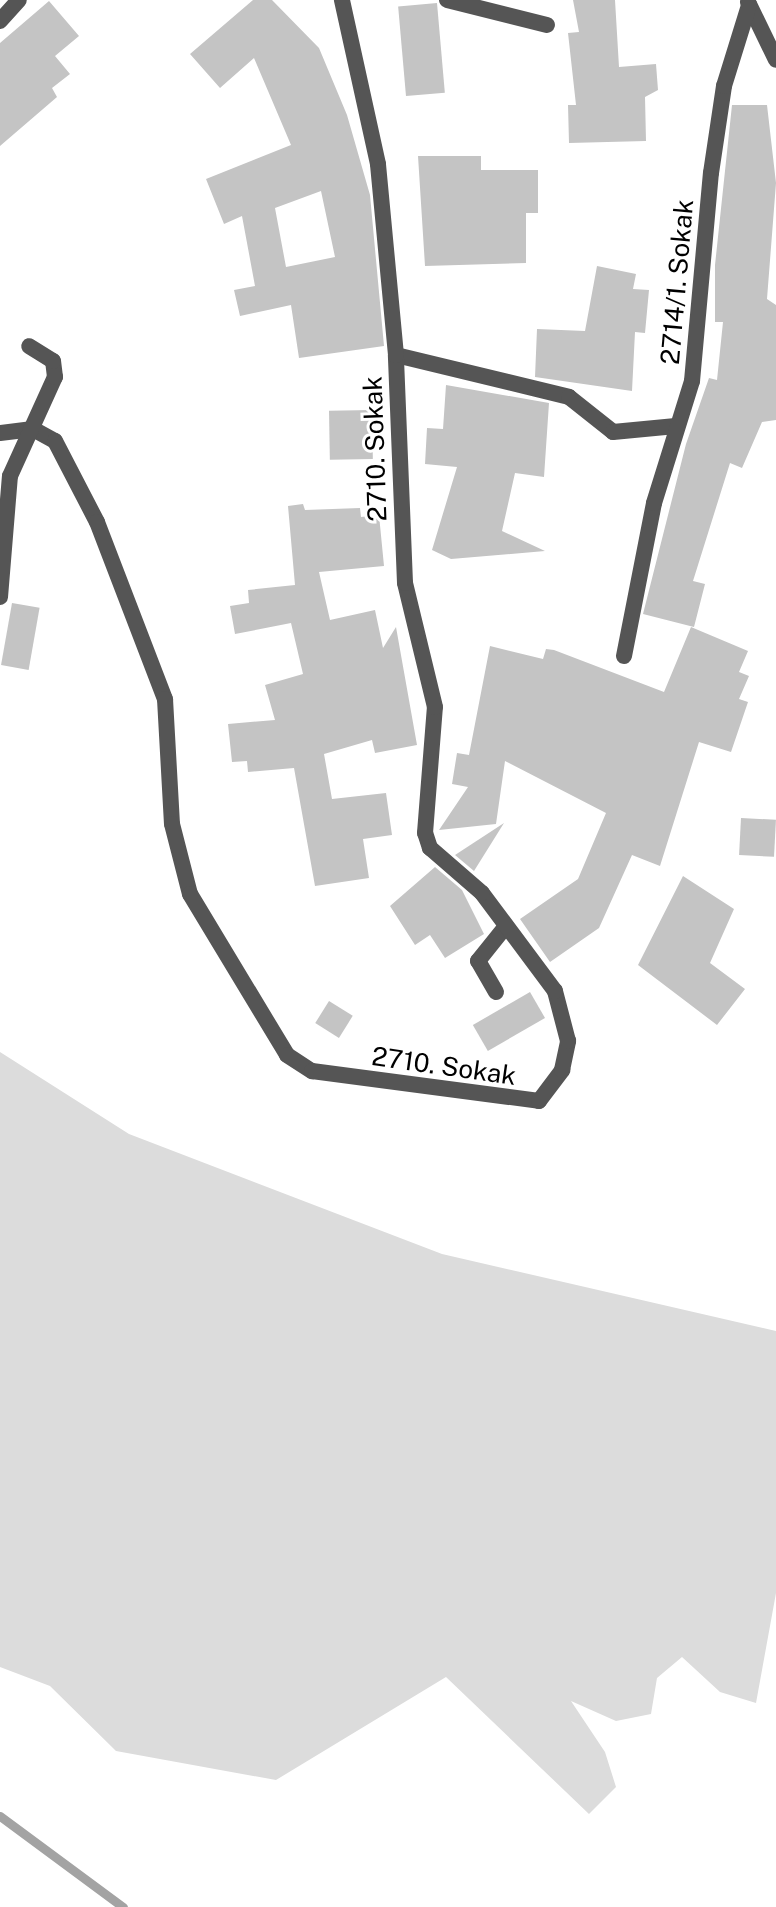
<!DOCTYPE html>
<style>
body{margin:0}
#map{position:relative;width:776px;height:1907px;overflow:hidden;background:#fff;font-family:"Public Sans",sans-serif}
div>[style]{position:absolute}
[style*='--x']{left:calc(var(--x)*1px);top:calc(var(--y)*1px);width:calc(var(--w)*1px);rotate:calc(var(--a)*1deg)}
.green>*{inset:0;background:#dcdcdc}
.stream>*{height:9px;margin:-4.5px;padding:0 4.5px;transform-origin:4.5px;border-radius:4.5px;background:#a3a3a3}
.building>*{inset:0;background:#c4c4c4;transform-origin:0 0}
.lane>*{height:16px;margin:-8px;padding:0 8px;transform-origin:8px;border-radius:8px;background:#555}
.street>*{height:16px;margin:-8px;padding:0 8px;transform-origin:8px;border-radius:8px;background:#555}
span{translate:-50% -50%;white-space:nowrap;text-align:center;line-height:1.15;-webkit-text-stroke:6px #fff;paint-order:stroke}
.street-label{font-size:26px;color:#000}
</style>
<div id="map">
<div class="green">
<div style="clip-path:polygon(0 1052px,129px 1134px,442px 1254px,776px 1331px,776px 1593px,756px 1703px,720px 1692px,682px 1657px,657px 1678px,651px 1714px,616px 1721px,571px 1701px,605px 1752px,616px 1787px,589px 1814px,446px 1677px,276px 1780px,116px 1751px,50px 1686px,0 1667px)"></div>
</div>
<div class="stream">
<div style="--x:0;--y:1816;--w:153;--a:36.5"></div>
</div>
<div class="building">
<div style="clip-path:polygon(evenodd,253px 0,272px 0,319px 48px,347px 115px,370px 195px,384px 346px,299px 358px,291px 305px,240px 316px,234px 290px,255px 286px,242px 216px,224px 224px,206px 179px,291px 145px,254px 58px,220px 88px,190px 54px,253px 0,321px 191px,335px 257px,286px 267px,275px 208px,321px 191px)"></div>
<div style="clip-path:polygon(573px 0,615px 0,619px 67px,656px 64px,658px 90px,645px 97px,646px 141px,569px 143px,568px 105px,576px 105px,568px 33px,579px 32px)"></div>
<div style="clip-path:polygon(49px 1px,79px 36px,55px 56px,70px 74px,52px 88px,57px 97px,0 146px,0 43px)"></div>
<div style="left:437px;top:3px;width:90px;height:39px;rotate:85deg"></div>
<div style="clip-path:polygon(732px 105px,767px 105px,776px 183px,767px 299px,776px 305px,776px 420px,762px 422px,742px 468px,730px 463px,693px 581px,705px 584px,694px 627px,643px 614px,686px 444px,709px 378px,717px 380px,723px 322px,715px 322px,715px 265px)"></div>
<div style="clip-path:polygon(418px 156px,481px 156px,481px 170px,538px 170px,538px 213px,526px 213px,526px 263px,425px 266px)"></div>
<div style="clip-path:polygon(597px 266px,636px 274px,633px 289px,649px 290px,645px 333px,635px 332px,632px 391px,535px 377px,537px 329px,585px 331px)"></div>
<div style="clip-path:polygon(446px 385px,549px 403px,544px 477px,515px 473px,502px 531px,545px 551px,451px 559px,432px 550px,457px 467px,425px 464px,427px 428px,443px 429px)"></div>
<div style="left:372px;top:410px;width:49px;height:43px;rotate:89deg"></div>
<div style="clip-path:polygon(303px 504px,305px 510px,360px 508px,361px 517px,379px 515px,384px 566px,319px 572px,330px 620px,375px 610px,383px 648px,396px 627px,417px 745px,375px 753px,372px 740px,324px 754px,332px 799px,386px 793px,392px 835px,363px 839px,369px 878px,315px 886px,294px 768px,248px 772px,247px 761px,232px 762px,228px 724px,275px 720px,265px 685px,303px 674px,291px 623px,235px 634px,230px 606px,249px 603px,248px 590px,295px 585px,288px 506px)"></div>
<div style="left:12px;top:603px;width:28px;height:63px;rotate:10deg"></div>
<div style="clip-path:polygon(691px 627px,748px 651px,739px 672px,749px 676px,739px 699px,748px 702px,731px 752px,699px 742px,660px 866px,632px 855px,599px 928px,550px 962px,520px 919px,578px 879px,606px 813px,505px 761px,496px 824px,439px 830px,468px 787px,452px 784px,457px 753px,469px 755px,490px 646px,543px 659px,546px 649px,554px 650px,664px 692px)"></div>
<div style="left:741px;top:818px;width:35px;height:37px;rotate:3deg"></div>
<div style="clip-path:polygon(504px 823px,474px 871px,455px 855px)"></div>
<div style="clip-path:polygon(435px 867px,462px 890px,484px 934px,445px 958px,430px 935px,415px 945px,390px 906px)"></div>
<div style="clip-path:polygon(683px 876px,734px 909px,710px 963px,745px 989px,717px 1025px,638px 965px)"></div>
<div style="left:530px;top:992px;width:30px;height:66px;rotate:60deg"></div>
<div style="left:329px;top:1001px;width:28px;height:26px;rotate:32deg"></div>
</div>
<div class="lane">
<div style="--x:496;--y:992;--w:36;--a:-120"></div>
<div style="--x:478;--y:961;--w:45;--a:-51.3"></div>
</div>
<div class="street">
<div style="--x:447;--y:0;--w:103;--a:14"></div>
<div style="--x:748;--y:2;--w:64;--a:64.2"></div>
<div style="--x:0;--y:21;--w:28;--a:-48"></div>
<div style="--x:396;--y:355;--w:178;--a:13.6"></div>
<div style="--x:569;--y:397;--w:56;--a:38.5"></div>
<div style="--x:613;--y:432;--w:63;--a:-5.4"></div>
<div style="--x:0;--y:433;--w:33;--a:-7"></div>
<div style="--x:33;--y:429;--w:25;--a:29"></div>
<div style="--x:55;--y:441;--w:91;--a:62.6"></div>
<div style="--x:97;--y:522;--w:190;--a:69"></div>
<div style="--x:165;--y:699;--w:125;--a:86.8"></div>
<div style="--x:172;--y:824;--w:72;--a:75.6"></div>
<div style="--x:190;--y:894;--w:188;--a:58.9"></div>
<div style="--x:287;--y:1055;--w:30;--a:33"></div>
<div style="--x:312;--y:1071;--w:229;--a:7.5"></div>
<div style="--x:539;--y:1101;--w:39;--a:-53"></div>
<div style="--x:562;--y:1070;--w:30;--a:-78"></div>
<div style="--x:568;--y:1041;--w:52;--a:-104.6"></div>
<div style="--x:555;--y:991;--w:122;--a:-126.7"></div>
<div style="--x:482;--y:893;--w:69;--a:-139.1"></div>
<div style="--x:430;--y:848;--w:16;--a:-108"></div>
<div style="--x:425;--y:833;--w:126;--a:-85.5"></div>
<div style="--x:435;--y:707;--w:128;--a:-103.6"></div>
<div style="--x:405;--y:583;--w:228;--a:-92.3"></div>
<div style="--x:396;--y:355;--w:192;--a:-95.4"></div>
<div style="--x:378;--y:164;--w:168;--a:-102.4"></div>
<div style="--x:0;--y:597;--w:121;--a:-85.3"></div>
<div style="--x:10;--y:476;--w:109;--a:-65.6"></div>
<div style="--x:55;--y:377;--w:16;--a:-97"></div>
<div style="--x:53;--y:361;--w:28;--a:-148"></div>
<div style="--x:624;--y:656;--w:156;--a:-78.9"></div>
<div style="--x:654;--y:503;--w:128;--a:-72.7"></div>
<div style="--x:692;--y:381;--w:209;--a:-84.8"></div>
<div style="--x:711;--y:173;--w:88;--a:-81.5"></div>
<div style="--x:724;--y:86;--w:85;--a:-72.8"></div>
</div>
<div class="street-label">
<span style="left:677px;top:282px;rotate:-85deg">2714/1. Sokak</span>
<span style="left:375px;top:449px;rotate:-92deg">2710. Sokak</span>
<span style="left:444px;top:1066px;rotate:8deg">2710. Sokak</span>
</div>
</div>
